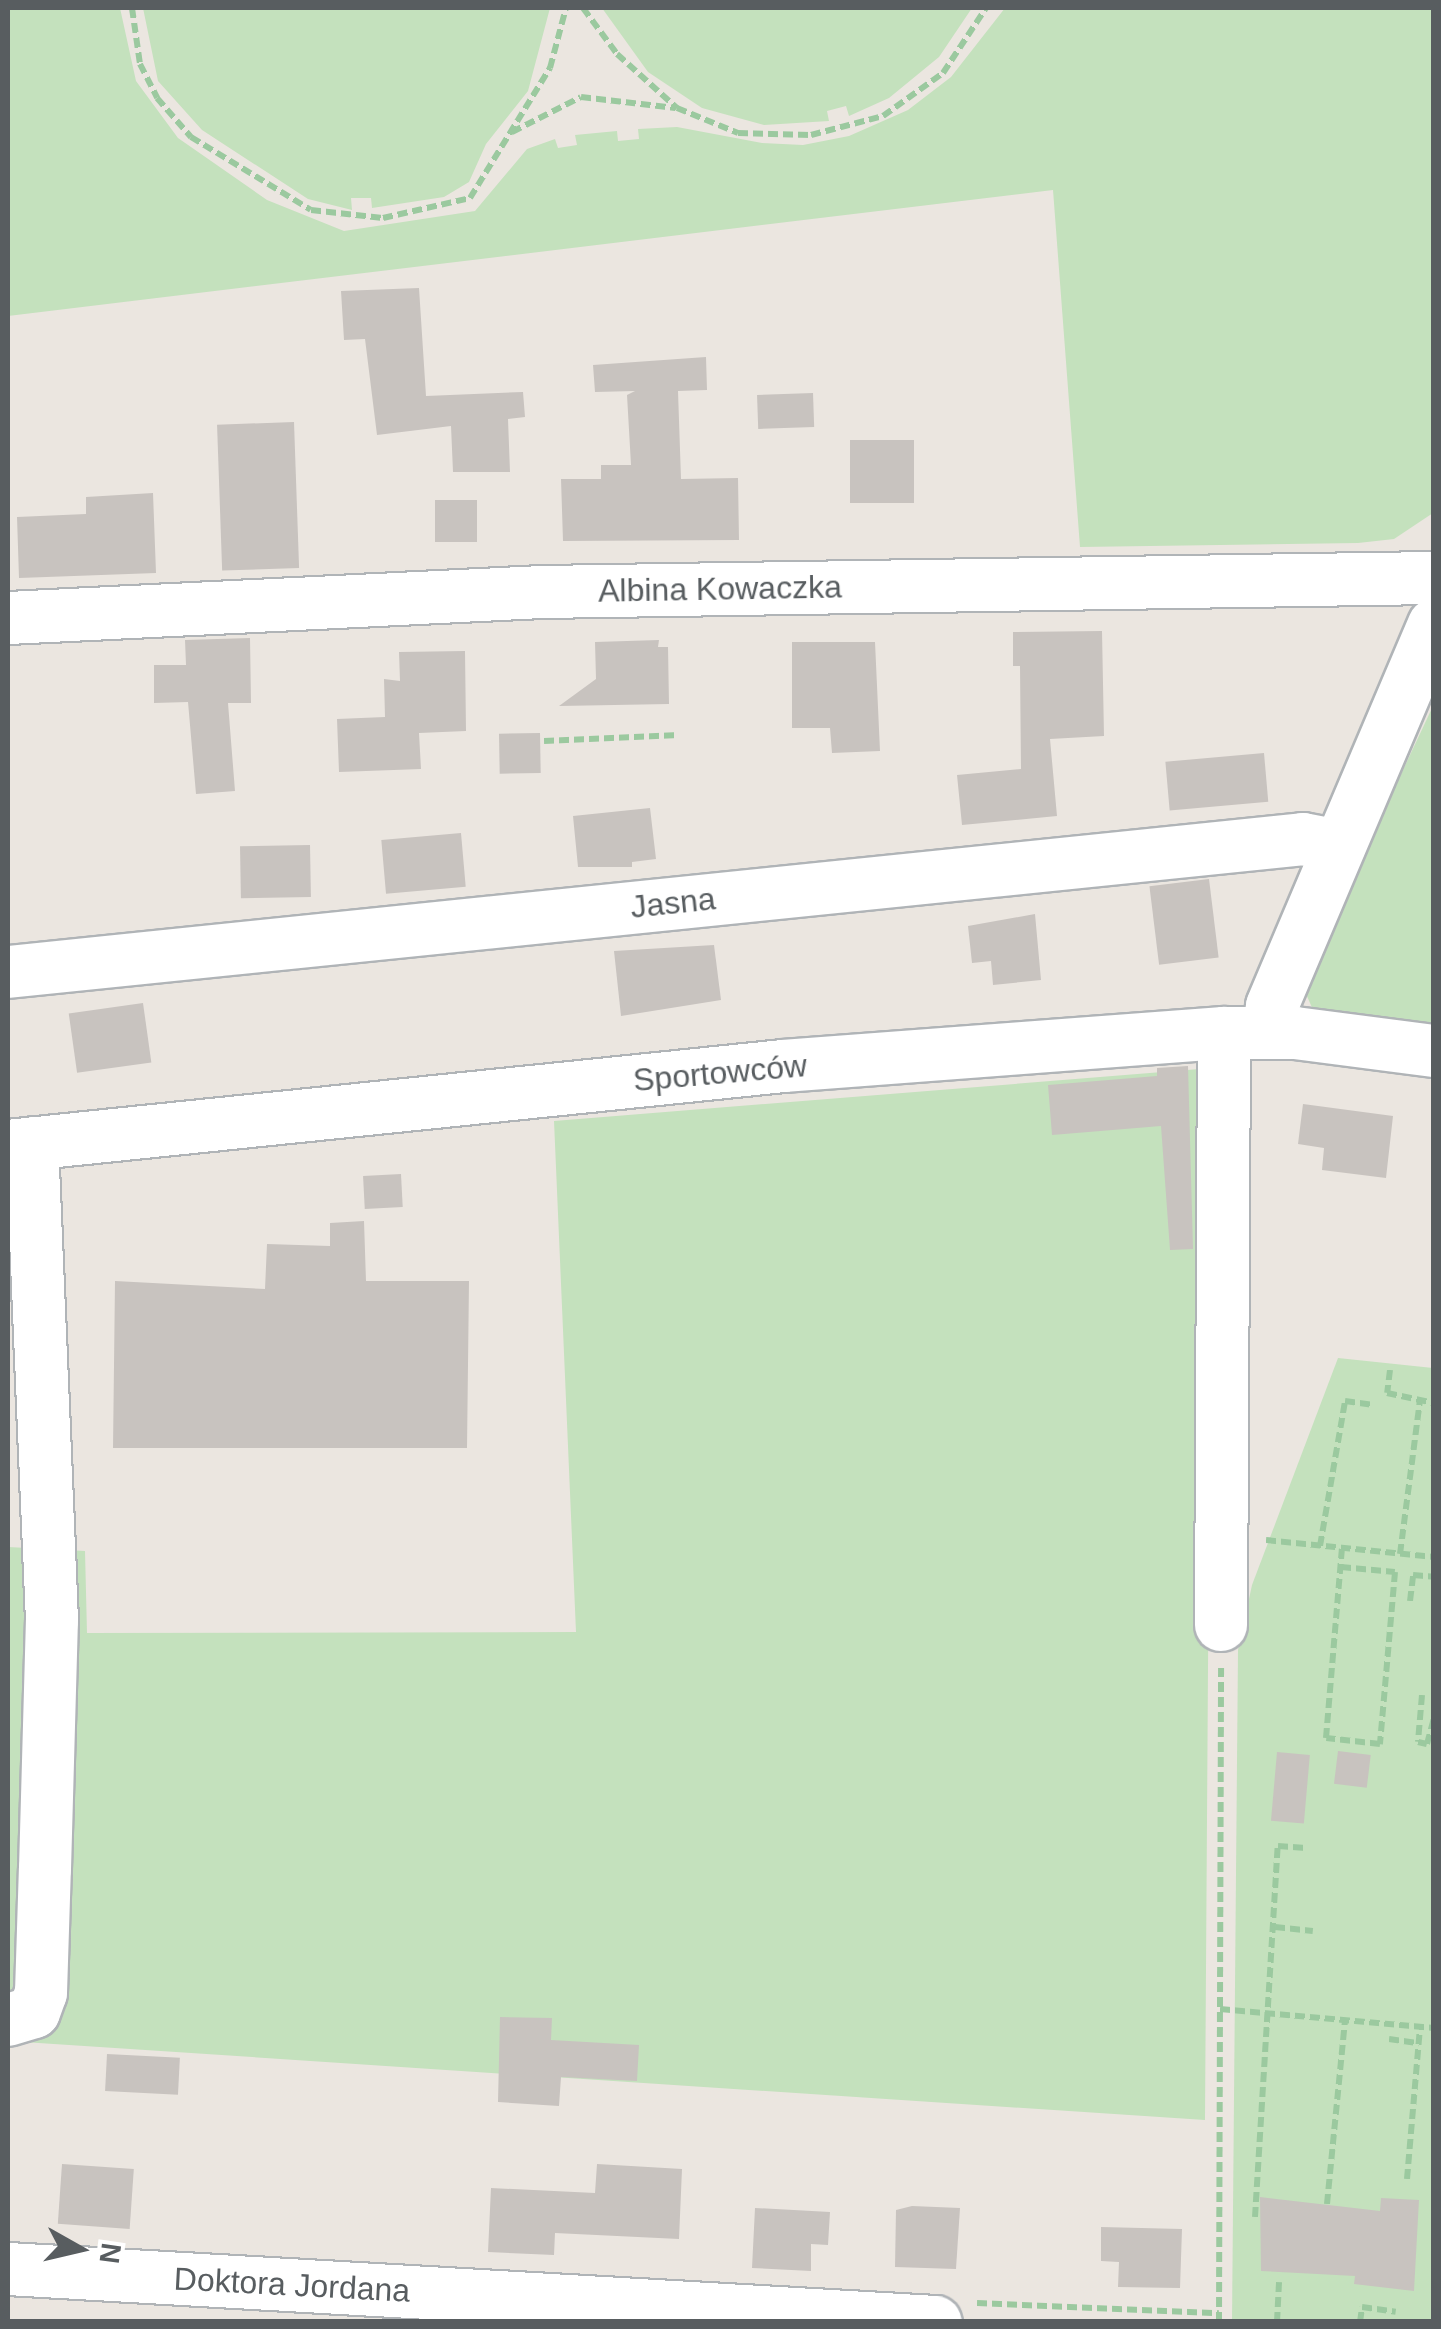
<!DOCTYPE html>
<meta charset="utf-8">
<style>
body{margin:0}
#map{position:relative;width:1441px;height:2329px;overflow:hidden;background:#ebe6e0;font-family:Arial,sans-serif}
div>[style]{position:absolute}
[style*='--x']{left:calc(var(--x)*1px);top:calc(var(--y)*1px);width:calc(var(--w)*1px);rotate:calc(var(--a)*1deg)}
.green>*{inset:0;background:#c4e1bd}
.building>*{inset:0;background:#c8c3bf;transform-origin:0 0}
.path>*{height:6px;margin-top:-3px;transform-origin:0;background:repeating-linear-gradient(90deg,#9bc99f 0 10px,transparent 0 15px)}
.roads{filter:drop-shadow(2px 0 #b0b4b7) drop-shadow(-2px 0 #b0b4b7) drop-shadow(0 2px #b0b4b7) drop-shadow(0 -2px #b0b4b7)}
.minor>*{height:52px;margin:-26px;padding:0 26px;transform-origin:26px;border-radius:26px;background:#fff}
span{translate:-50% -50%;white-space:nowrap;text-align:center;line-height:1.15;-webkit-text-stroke:9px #fff;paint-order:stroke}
.street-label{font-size:32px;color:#585d60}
.frame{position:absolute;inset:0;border:10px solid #585d60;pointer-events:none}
.north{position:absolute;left:30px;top:2199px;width:100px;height:100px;-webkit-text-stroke:8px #fff;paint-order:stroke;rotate:98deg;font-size:28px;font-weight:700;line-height:40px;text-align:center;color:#585d60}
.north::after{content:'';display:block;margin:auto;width:35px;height:45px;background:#585d60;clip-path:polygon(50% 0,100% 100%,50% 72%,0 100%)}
</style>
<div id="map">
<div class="green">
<div style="clip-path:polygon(8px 8px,120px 8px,136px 81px,178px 138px,267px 200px,344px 231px,475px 211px,527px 149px,555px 139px,558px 148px,577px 145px,575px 135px,617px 131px,618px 141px,639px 139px,638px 129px,677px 127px,762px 143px,803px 145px,849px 136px,908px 110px,951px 77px,1005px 8px,1433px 8px,1433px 513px,1394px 539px,1358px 543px,1080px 547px,1053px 190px,8px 316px)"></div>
<div style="clip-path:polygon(143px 8px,550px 8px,528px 91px,486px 144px,469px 182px,444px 197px,372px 208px,371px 198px,351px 198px,352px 210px,308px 199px,202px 130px,158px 81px)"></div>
<div style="clip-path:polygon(602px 8px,972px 8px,939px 57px,889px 98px,849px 116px,846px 106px,827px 111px,829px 121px,764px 125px,702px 108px,648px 72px)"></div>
<div style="clip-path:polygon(1433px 706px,1433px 1033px,1314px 1012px,1302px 985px)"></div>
<div style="clip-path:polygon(1212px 1068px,1205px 2120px,8px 2041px,8px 1547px,85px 1551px,87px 1633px,576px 1632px,554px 1121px)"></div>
<div style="clip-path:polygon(1338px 1358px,1433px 1368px,1433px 2321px,1232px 2322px,1238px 1650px,1252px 1585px)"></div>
</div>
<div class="building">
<div style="clip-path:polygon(419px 288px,426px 396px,523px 392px,525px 417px,508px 419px,510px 472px,453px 472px,451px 426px,377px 435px,365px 339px,344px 340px,341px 291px)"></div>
<div style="clip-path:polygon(706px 357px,707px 390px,678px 391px,681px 479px,738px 478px,739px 540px,563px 541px,561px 479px,601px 479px,601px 465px,631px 465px,627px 395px,635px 391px,595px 392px,593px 365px)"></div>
<div style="left:813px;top:393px;width:34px;height:56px;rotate:88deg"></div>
<div style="left:294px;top:422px;width:146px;height:77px;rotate:88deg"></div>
<div style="left:914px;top:440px;width:63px;height:64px;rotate:90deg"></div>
<div style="clip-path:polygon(153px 493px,156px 573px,19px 578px,17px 517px,86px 514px,86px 497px)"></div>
<div style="left:477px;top:500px;width:42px;height:42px;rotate:90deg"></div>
<div style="clip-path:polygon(1102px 631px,1104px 736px,1050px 739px,1057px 816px,962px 825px,957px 775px,1021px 769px,1020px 666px,1013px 666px,1013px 632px)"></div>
<div style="clip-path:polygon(250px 638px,251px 703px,228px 703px,235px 791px,196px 794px,188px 702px,154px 703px,154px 665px,186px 665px,185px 640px)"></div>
<div style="clip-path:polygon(659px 640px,658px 647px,668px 647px,669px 704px,559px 706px,596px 679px,595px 642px)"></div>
<div style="clip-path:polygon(792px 642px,875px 642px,880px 751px,832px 753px,830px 728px,792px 728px)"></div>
<div style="clip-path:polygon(465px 651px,466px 731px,419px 733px,421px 769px,339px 772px,337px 719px,385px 717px,384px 679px,400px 681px,399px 652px)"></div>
<div style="left:540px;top:733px;width:40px;height:41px;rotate:89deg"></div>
<div style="left:1264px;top:753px;width:49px;height:99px;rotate:85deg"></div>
<div style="clip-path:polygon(650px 808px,656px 859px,632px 862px,632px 867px,578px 867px,573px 816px)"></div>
<div style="left:461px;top:833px;width:54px;height:80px;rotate:85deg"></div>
<div style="left:310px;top:845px;width:52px;height:70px;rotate:89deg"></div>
<div style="left:1209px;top:879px;width:79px;height:60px;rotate:83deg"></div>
<div style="clip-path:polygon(1035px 914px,1041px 980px,993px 985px,991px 961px,972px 963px,968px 926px)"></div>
<div style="clip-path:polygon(714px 945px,721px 1000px,621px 1016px,614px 951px)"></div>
<div style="left:143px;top:1003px;width:60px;height:75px;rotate:82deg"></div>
<div style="clip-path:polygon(1188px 1066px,1193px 1249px,1170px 1250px,1161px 1126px,1052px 1135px,1048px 1085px,1157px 1076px,1157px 1068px)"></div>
<div style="clip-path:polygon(1303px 1104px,1393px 1116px,1386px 1178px,1322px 1170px,1324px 1148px,1298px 1144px)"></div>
<div style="left:401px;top:1174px;width:33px;height:38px;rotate:87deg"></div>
<div style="clip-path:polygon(364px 1221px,366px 1281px,469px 1281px,467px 1448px,113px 1448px,115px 1281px,265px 1289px,267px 1244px,330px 1246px,330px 1223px)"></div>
<div style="left:1338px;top:1751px;width:33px;height:33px;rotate:7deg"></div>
<div style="left:1277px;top:1752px;width:33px;height:69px;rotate:5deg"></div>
<div style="clip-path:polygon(500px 2017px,552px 2018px,551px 2040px,639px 2045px,637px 2081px,561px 2077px,559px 2106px,498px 2102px)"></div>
<div style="left:107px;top:2054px;width:73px;height:37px;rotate:3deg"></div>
<div style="left:62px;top:2164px;width:72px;height:60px;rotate:4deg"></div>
<div style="clip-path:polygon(597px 2164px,682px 2169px,679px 2239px,555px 2233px,554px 2255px,488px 2252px,491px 2188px,595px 2193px)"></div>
<div style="clip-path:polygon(1260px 2197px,1380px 2211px,1381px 2198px,1419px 2200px,1414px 2291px,1354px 2284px,1355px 2276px,1261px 2271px)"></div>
<div style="clip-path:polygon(912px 2206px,960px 2208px,956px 2269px,895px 2267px,896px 2210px)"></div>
<div style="clip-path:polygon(755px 2208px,830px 2212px,828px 2245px,811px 2244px,811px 2271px,752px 2268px)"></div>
<div style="clip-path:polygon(1101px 2227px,1182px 2229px,1180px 2288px,1118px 2287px,1119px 2262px,1101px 2261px)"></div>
</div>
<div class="path">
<div style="--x:132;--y:8;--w:57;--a:81.9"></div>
<div style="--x:140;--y:64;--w:38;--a:63"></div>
<div style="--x:157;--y:98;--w:52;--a:48.9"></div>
<div style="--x:191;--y:137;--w:140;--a:31.3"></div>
<div style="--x:311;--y:210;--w:72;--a:6.3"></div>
<div style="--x:383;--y:218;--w:89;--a:-12.9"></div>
<div style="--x:470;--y:198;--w:153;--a:-58.4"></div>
<div style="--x:550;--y:68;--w:62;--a:-75.1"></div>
<div style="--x:583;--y:8;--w:57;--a:53.5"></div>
<div style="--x:617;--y:54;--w:81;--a:42"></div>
<div style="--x:677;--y:108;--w:66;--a:22.3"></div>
<div style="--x:738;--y:133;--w:73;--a:1.6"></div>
<div style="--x:811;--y:135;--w:74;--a:-14.8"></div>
<div style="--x:883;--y:116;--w:74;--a:-35.6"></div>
<div style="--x:943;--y:73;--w:78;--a:-56.5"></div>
<div style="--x:512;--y:132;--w:77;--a:-26.9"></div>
<div style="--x:581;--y:97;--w:95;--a:6.7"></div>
<div style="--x:544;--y:741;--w:135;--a:-2.5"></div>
<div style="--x:1390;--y:1370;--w:23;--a:97"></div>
<div style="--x:1387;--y:1393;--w:48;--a:12"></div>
<div style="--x:1266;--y:1540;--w:169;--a:5.8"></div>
<div style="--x:1320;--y:1546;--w:147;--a:-80.2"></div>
<div style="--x:1345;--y:1401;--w:29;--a:8"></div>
<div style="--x:1400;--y:1554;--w:156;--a:-82.6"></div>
<div style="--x:1341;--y:1567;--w:54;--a:5.3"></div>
<div style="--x:1395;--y:1572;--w:173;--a:95"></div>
<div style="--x:1380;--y:1744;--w:54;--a:-173.7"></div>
<div style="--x:1326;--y:1738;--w:190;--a:-85.2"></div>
<div style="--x:1410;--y:1601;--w:26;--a:-83"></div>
<div style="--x:1413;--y:1575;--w:21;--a:5"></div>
<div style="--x:1422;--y:1695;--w:47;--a:94.9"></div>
<div style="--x:1418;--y:1742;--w:9;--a:13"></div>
<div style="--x:1427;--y:1744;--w:27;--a:-75"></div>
<div style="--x:1275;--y:1927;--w:38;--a:6"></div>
<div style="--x:1220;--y:2009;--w:215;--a:5.1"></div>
<div style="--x:1389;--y:2039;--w:30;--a:8"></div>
<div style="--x:1407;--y:2179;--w:153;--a:-85.1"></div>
<div style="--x:1327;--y:2204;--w:185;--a:-84.4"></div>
<div style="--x:1255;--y:2217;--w:372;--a:-86.5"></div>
<div style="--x:1278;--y:1846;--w:28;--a:4"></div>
<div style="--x:977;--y:2303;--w:242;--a:2.4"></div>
<div style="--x:1219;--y:2322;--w:654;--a:-89.82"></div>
<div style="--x:1277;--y:2322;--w:40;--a:-87.1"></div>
<div style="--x:1360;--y:2322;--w:15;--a:-82"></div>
<div style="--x:1362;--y:2307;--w:34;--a:8"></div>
</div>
<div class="roads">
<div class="minor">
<div style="--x:8;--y:618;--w:535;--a:-2.79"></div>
<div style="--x:542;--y:592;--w:892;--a:-0.9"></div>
<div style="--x:8;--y:972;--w:1302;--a:-5.86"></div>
<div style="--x:1303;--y:839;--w:37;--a:11"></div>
<div style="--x:1268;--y:1032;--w:26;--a:-81"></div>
<div style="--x:1272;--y:1006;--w:414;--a:-67"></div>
<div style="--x:8;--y:1146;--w:779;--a:-5.89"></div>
<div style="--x:783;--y:1066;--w:442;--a:-4.3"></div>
<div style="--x:1224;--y:1033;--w:71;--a:0"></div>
<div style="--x:1295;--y:1033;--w:140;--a:7.4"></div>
<div style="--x:1221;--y:1625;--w:592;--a:-89.71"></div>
<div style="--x:8;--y:2020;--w:27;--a:-17"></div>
<div style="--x:34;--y:2012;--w:20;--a:-70"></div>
<div style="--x:41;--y:1993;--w:124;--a:-88.2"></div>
<div style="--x:45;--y:1869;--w:248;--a:-88.4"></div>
<div style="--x:52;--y:1621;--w:478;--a:-92.4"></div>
<div style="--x:8;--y:2269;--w:929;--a:3.27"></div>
</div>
</div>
<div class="street-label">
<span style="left:720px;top:589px;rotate:-1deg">Albina Kowaczka</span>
<span style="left:673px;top:903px;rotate:-6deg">Jasna</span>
<span style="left:720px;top:1073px;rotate:-5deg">Sportowców</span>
<span style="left:292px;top:2285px;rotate:3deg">Doktora Jordana</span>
</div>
<div class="frame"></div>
<div class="north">N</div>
</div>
